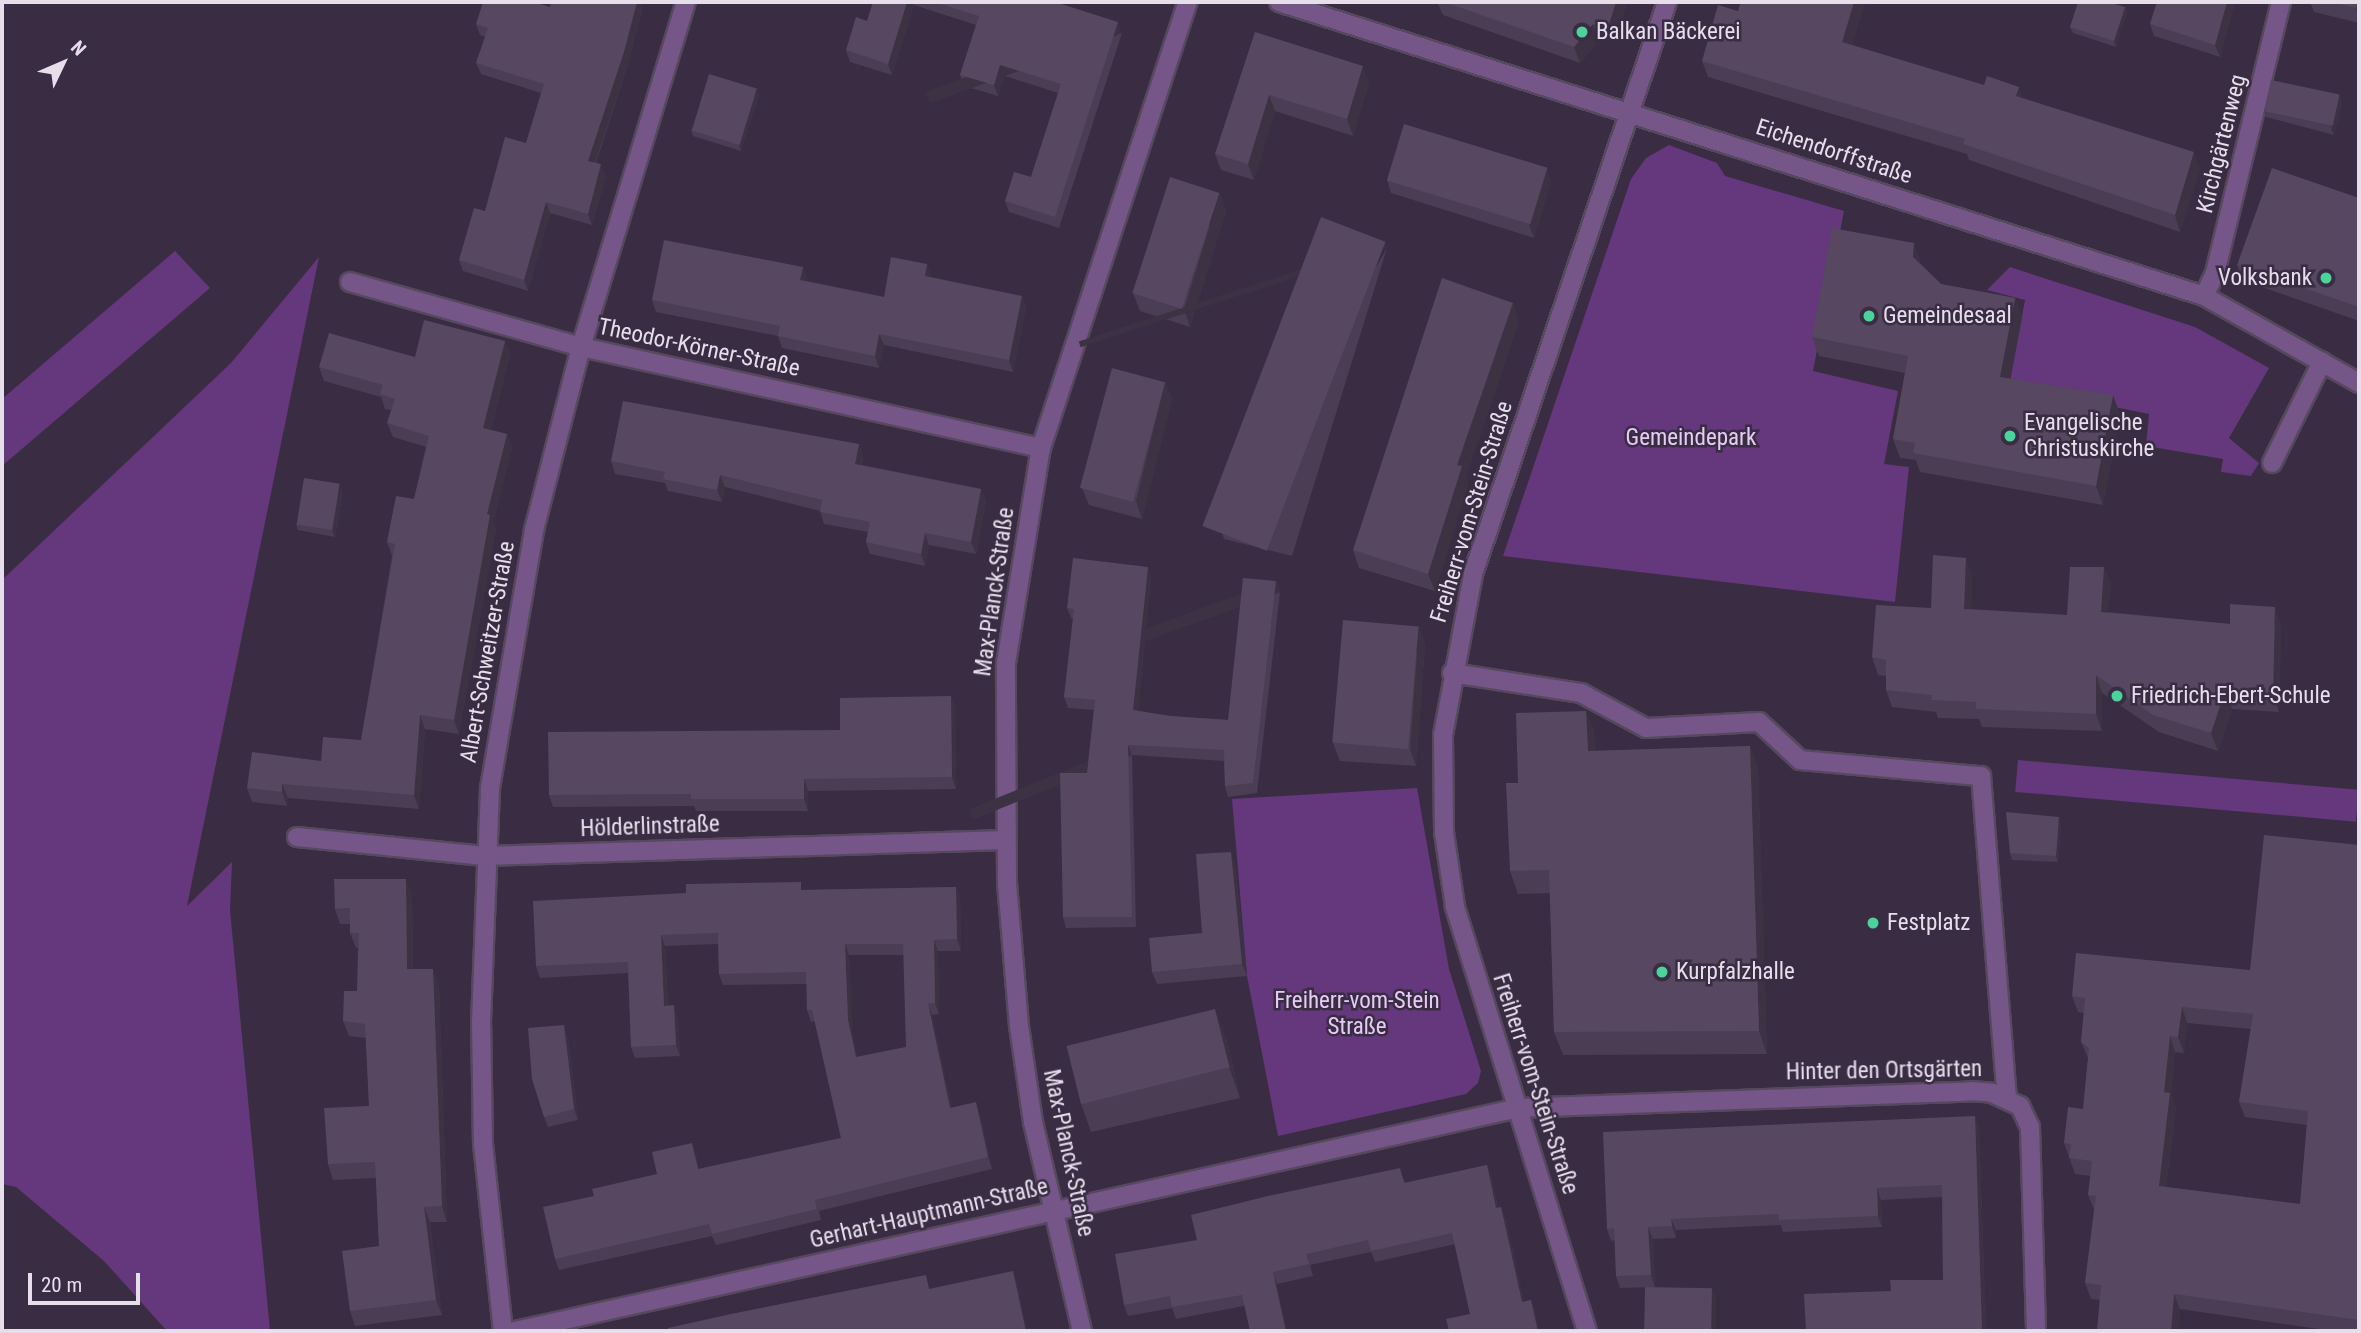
<!DOCTYPE html>
<meta charset="utf-8">
<style>
body{margin:0}
#map{position:relative;width:2361px;height:1333px;overflow:hidden;background:#3a2c43;font-family:"Roboto Condensed",sans-serif}
div>[style]{position:absolute}
[style*='--x']{left:calc(var(--x)*1px);top:calc(var(--y)*1px);width:calc(var(--w)*1px);rotate:calc(var(--a)*1deg)}
.green>*{inset:0;background:#65377d;transform-origin:0 0}
.roads{filter:drop-shadow(2px 0 #56485e) drop-shadow(-2px 0 #56485e) drop-shadow(0 2px #56485e) drop-shadow(0 -2px #56485e)}
.service>*{height:18px;margin:-9px;padding:0 9px;transform-origin:9px;border-radius:9px;background:#765688}
.minor>*{height:18px;margin:-9px;padding:0 9px;transform-origin:9px;border-radius:9px;background:#765688}
.wall>*{inset:0;background:#4b3d53}
.shaded-wall>*{inset:0;background:#3d3243;transform-origin:0 0}
.building>*{inset:0;background:#574760;transform-origin:0 0}
.dots>*{width:19px;height:19px;translate:-50% -50%;box-sizing:border-box;border:4px solid #3a2c43;border-radius:50%}
span{translate:-50% -50%;white-space:nowrap;text-align:center;line-height:1.15;-webkit-text-stroke:5px #3a2c43;paint-order:stroke}
.poi-label{font-size:23px;color:#e7deec}
.left{translate:0 -50%;text-align:left}
.right{translate:-100% -50%;text-align:right}
.street-label{font-size:23px;color:#e7deec}
.park-label{font-size:23px;color:#e5cbf5}
.frame{position:absolute;inset:0;border:4px solid #e7deec;pointer-events:none}
.north{position:absolute;left:28px;top:28px;width:70px;height:70px;-webkit-text-stroke:5px #3a2c43;paint-order:stroke;rotate:46deg;font-size:19px;font-weight:700;line-height:28px;text-align:center;color:#e7deec}
.north::after{content:'';display:block;margin:auto;width:24px;height:32px;background:#e7deec;clip-path:polygon(50% 0,100% 100%,50% 72%,0 100%)}
.scale{position:absolute;left:28px;top:1273px;width:112px;height:32px;box-sizing:border-box;border:4px solid #e7deec;border-top:0;padding-left:9px;font-size:21px;line-height:24px;white-space:nowrap;color:#e7deec;-webkit-text-stroke:5px #3a2c43;paint-order:stroke}
</style>
<div id="map">
<div class="green">
<div style="clip-path:polygon(1669px 145px,1717px 163px,1725px 176px,1844px 211px,1813px 371px,1898px 391px,1884px 464px,1909px 467px,1895px 602px,1503px 556px,1631px 179px,1646px 158px)"></div>
<div style="clip-path:polygon(175px 251px,210px 288px,2px 466px,2px 399px)"></div>
<div style="clip-path:polygon(319px 257px,187px 906px,232px 862px,230px 910px,270px 1331px,167px 1331px,104px 1261px,16px 1187px,2px 1184px,2px 580px,231px 363px)"></div>
<div style="clip-path:polygon(2010px 267px,2195px 327px,2269px 368px,2229px 438px,2259px 463px,2251px 476px,2221px 472px,2223px 459px,2146px 446px,2149px 414px,2009px 386px,2025px 300px,1987px 290px)"></div>
<div style="left:2018px;top:760px;width:342px;height:32px;rotate:5deg"></div>
<div style="clip-path:polygon(1417px 788px,1449px 969px,1481px 1071px,1478px 1083px,1466px 1094px,1278px 1136px,1247px 976px,1232px 799px)"></div>
</div>
<div class="roads">
<div class="service">
<div style="--x:2272;--y:463;--w:113;--a:-63.7"></div>
<div style="--x:1452;--y:673;--w:131;--a:8.8"></div>
<div style="--x:1581;--y:693;--w:74;--a:28.3"></div>
<div style="--x:1646;--y:728;--w:113;--a:-3"></div>
<div style="--x:1759;--y:722;--w:56;--a:42.8"></div>
<div style="--x:1800;--y:760;--w:182;--a:5.1"></div>
<div style="--x:1981;--y:776;--w:324;--a:85.4"></div>
</div>
<div class="minor">
<div style="--x:1279;--y:2;--w:971;--a:17.63"></div>
<div style="--x:2204;--y:296;--w:178;--a:29.3"></div>
<div style="--x:350;--y:282;--w:240;--a:15.7"></div>
<div style="--x:581;--y:347;--w:471;--a:12.4"></div>
<div style="--x:2204;--y:296;--w:25;--a:-64"></div>
<div style="--x:2215;--y:273;--w:279;--a:-76.3"></div>
<div style="--x:297;--y:837;--w:188;--a:5.8"></div>
<div style="--x:484;--y:856;--w:522;--a:-1.76"></div>
<div style="--x:503;--y:1331;--w:188;--a:-96.1"></div>
<div style="--x:483;--y:1144;--w:121;--a:-90.9"></div>
<div style="--x:481;--y:1023;--w:235;--a:-87.8"></div>
<div style="--x:490;--y:788;--w:262;--a:-80.3"></div>
<div style="--x:534;--y:530;--w:189;--a:-75.6"></div>
<div style="--x:581;--y:347;--w:361;--a:-73.1"></div>
<div style="--x:515;--y:1331;--w:1027;--a:-12.53"></div>
<div style="--x:1518;--y:1108;--w:453;--a:-2.1"></div>
<div style="--x:1971;--y:1091;--w:21;--a:5"></div>
<div style="--x:1992;--y:1093;--w:31;--a:25"></div>
<div style="--x:2020;--y:1106;--w:23;--a:65"></div>
<div style="--x:2030;--y:1127;--w:204;--a:88.3"></div>
<div style="--x:1082;--y:1331;--w:215;--a:-103.2"></div>
<div style="--x:1033;--y:1122;--w:97;--a:-98.3"></div>
<div style="--x:1019;--y:1026;--w:143;--a:-94.8"></div>
<div style="--x:1007;--y:884;--w:221;--a:-90.3"></div>
<div style="--x:1006;--y:663;--w:218;--a:-80.8"></div>
<div style="--x:1041;--y:448;--w:470;--a:-71.8"></div>
<div style="--x:1587;--y:1331;--w:445;--a:-107.3"></div>
<div style="--x:1455;--y:906;--w:75;--a:-98.5"></div>
<div style="--x:1444;--y:832;--w:97;--a:-90.6"></div>
<div style="--x:1443;--y:735;--w:164;--a:-79.4"></div>
<div style="--x:1473;--y:574;--w:604;--a:-71.27"></div>
</div>
</div>
<div class="wall">
<div style="clip-path:polygon(873px 2px,1055px 2px,1122px 33px,1059px 228px,1009px 212px,1005px 201px,1031px 177px,1058px 93px,1005px 76px,998px 96px,964px 86px,960px 75px,976px 25px,914px 5px,892px 75px,850px 62px,846px 50px,867px 21px)"></div>
<div style="clip-path:polygon(1433px 2px,1627px 2px,1615px 40px,1599px 40px,1580px 63px,1443px 15px,1438px 4px)"></div>
<div style="clip-path:polygon(1741px 2px,1865px 2px,1852px 45px,2023px 98px,2200px 169px,2180px 232px,1969px 160px,1967px 154px,1708px 77px,1702px 61px,1738px 11px)"></div>
<div style="clip-path:polygon(2157px 2px,2235px 2px,2220px 57px,2154px 36px,2150px 24px)"></div>
<div style="clip-path:polygon(2310px 2px,2359px 2px,2359px 23px,2314px 12px)"></div>
<div style="clip-path:polygon(640px 4px,642px 10px,628px 64px,596px 163px,606px 176px,592px 225px,550px 213px,528px 291px,463px 271px,459px 260px,485px 211px,526px 143px,541px 93px,481px 74px,476px 63px,485px 37px,480px 35px,476px 24px,550px 7px)"></div>
<div style="clip-path:polygon(2125px 7px,2127px 13px,2116px 47px,2073px 33px,2070px 27px)"></div>
<div style="clip-path:polygon(1255px 32px,1369px 83px,1353px 136px,1275px 111px,1254px 180px,1221px 170px,1215px 154px)"></div>
<div style="clip-path:polygon(759px 95px,741px 151px,693px 136px,691px 130px)"></div>
<div style="clip-path:polygon(2339px 95px,2342px 102px,2334px 135px,2266px 117px,2264px 111px)"></div>
<div style="clip-path:polygon(1387px 180px,1551px 181px,1534px 238px,1391px 193px)"></div>
<div style="clip-path:polygon(2359px 198px,2359px 321px,2242px 280px,2237px 265px)"></div>
<div style="clip-path:polygon(1226px 211px,1190px 327px,1140px 311px,1133px 293px)"></div>
<div style="clip-path:polygon(1387px 248px,1292px 556px,1224px 539px,1222px 533px)"></div>
<div style="clip-path:polygon(1921px 262px,1921px 264px,1941px 284px,2015px 298px,2022px 317px,2010px 378px,2120px 414px,2103px 505px,1920px 472px,1916px 460px,1900px 458px,1893px 439px,1905px 373px,1819px 356px,1812px 337px)"></div>
<div style="clip-path:polygon(927px 264px,931px 277px,1026px 307px,1013px 372px,884px 345px,879px 368px,782px 348px,778px 336px,656px 312px,652px 300px,803px 267px,807px 279px,806px 281px,884px 297px)"></div>
<div style="clip-path:polygon(1519px 321px,1466px 476px,1468px 484px,1435px 591px,1359px 568px,1353px 550px)"></div>
<div style="clip-path:polygon(505px 341px,510px 355px,491px 430px,507px 434px,512px 448px,493px 523px,496px 529px,459px 734px,425px 729px,419px 809px,288px 798px,287px 806px,252px 802px,247px 788px,321px 761px,361px 740px,392px 556px,387px 542px,414px 499px,426px 447px,393px 437px,387px 423px,391px 410px,385px 409px,381px 397px,324px 381px,319px 367px,415px 357px)"></div>
<div style="clip-path:polygon(1165px 382px,1172px 399px,1142px 519px,1089px 505px,1082px 488px)"></div>
<div style="clip-path:polygon(859px 444px,863px 456px,862px 465px,981px 489px,986px 501px,976px 554px,929px 545px,925px 566px,870px 554px,866px 542px,868px 532px,824px 524px,820px 511px,725px 487px,722px 502px,668px 491px,665px 483px,615px 474px,611px 461px)"></div>
<div style="clip-path:polygon(343px 491px,335px 537px,298px 530px,296px 524px)"></div>
<div style="clip-path:polygon(2104px 567px,2111px 584px,2108px 612px,2230px 624px,2281px 625px,2279px 712px,2232px 709px,2218px 751px,2159px 732px,2102px 693px,2102px 731px,1982px 727px,1979px 719px,1938px 718px,1936px 712px,1892px 707px,1886px 690px,1886px 676px,1878px 675px,1872px 657px,1972px 575px,1971px 609px,2067px 615px)"></div>
<div style="clip-path:polygon(1151px 577px,1138px 711px,1170px 716px,1228px 720px,1276px 581px,1280px 592px,1257px 793px,1228px 797px,1225px 786px,1224px 761px,1132px 755px,1136px 927px,1066px 928px,1063px 917px,1087px 773px,1094px 710px,1068px 708px,1064px 697px,1073px 619px,1071px 618px,1067px 608px)"></div>
<div style="clip-path:polygon(1425px 644px,1416px 766px,1340px 761px,1333px 743px)"></div>
<div style="clip-path:polygon(951px 696px,955px 708px,956px 789px,808px 791px,808px 811px,696px 811px,694px 806px,553px 807px,549px 795px,840px 730px)"></div>
<div style="clip-path:polygon(1586px 711px,1594px 733px,1595px 751px,1750px 746px,1758px 768px,1767px 1054px,1563px 1055px,1554px 1032px,1550px 893px,1518px 894px,1510px 871px,1518px 783px)"></div>
<div style="clip-path:polygon(2061px 823px,2058px 862px,2012px 860px,2010px 853px)"></div>
<div style="clip-path:polygon(evenodd,2359px 845px,2359px 1331px,2332px 1331px,2180px 1309px,2178px 1331px,2097px 1331px,2100px 1300px,2091px 1299px,2085px 1283px,2094px 1210px,2088px 1195px,2091px 1176px,2075px 1174px,2064px 1143px,2083px 1109px,2088px 1058px,2081px 1042px,2084px 1013px,2078px 1012px,2072px 996px,2250px 970px,2359px 845px,2187px 1023px,2251px 1029px,2239px 1102px,2245px 1117px,2307px 1125px,2300px 1204px,2166px 1187px,2176px 1108px,2171px 1095px,2175px 1052px,2184px 1053px,2187px 1023px)"></div>
<div style="clip-path:polygon(1235px 864px,1247px 976px,1157px 984px,1152px 972px,1202px 933px)"></div>
<div style="clip-path:polygon(evenodd,956px 887px,960px 898px,961px 951px,938px 951px,939px 1014px,932px 1015px,952px 1108px,980px 1114px,992px 1169px,819px 1211px,821px 1220px,716px 1245px,712px 1236px,559px 1270px,555px 1259px,594px 1196px,657px 1174px,696px 1154px,699px 1169px,841px 1138px,815px 1021px,811px 1022px,807px 1010px,807px 984px,723px 985px,719px 974px,718px 944px,665px 946px,668px 1006px,678px 1017px,680px 1056px,635px 1058px,631px 1047px,628px 973px,540px 978px,536px 966px,804px 890px,956px 887px,849px 955px,904px 955px,906px 1047px,857px 1057px,852px 1032px,849px 955px)"></div>
<div style="clip-path:polygon(412px 894px,413px 969px,439px 985px,447px 1222px,430px 1222px,442px 1315px,355px 1326px,350px 1311px,379px 1246px,376px 1178px,333px 1180px,328px 1164px,369px 1106px,366px 1038px,349px 1036px,343px 1021px,357px 991px,358px 948px,356px 948px,350px 933px,350px 924px,340px 924px,335px 909px)"></div>
<div style="clip-path:polygon(568px 1036px,578px 1120px,548px 1127px,544px 1117px)"></div>
<div style="clip-path:polygon(1227px 1040px,1240px 1098px,1091px 1132px,1080px 1101px)"></div>
<div style="clip-path:polygon(1975px 1116px,1979px 1127px,1986px 1331px,1891px 1291px,1943px 1280px,1942px 1197px,1881px 1200px,1882px 1227px,1783px 1232px,1781px 1225px,1676px 1230px,1676px 1238px,1653px 1239px,1655px 1287px,1620px 1288px,1616px 1276px,1615px 1240px,1611px 1241px,1607px 1229px)"></div>
<div style="clip-path:polygon(1487px 1165px,1491px 1176px,1498px 1208px,1506px 1219px,1524px 1302px,1535px 1311px,1470px 1314px,1455px 1244px,1375px 1262px,1371px 1252px,1310px 1265px,1313px 1276px,1277px 1284px,1244px 1306px,1176px 1319px,1172px 1308px,1128px 1316px,1124px 1305px,1197px 1240px,1404px 1179px,1405px 1183px)"></div>
</div>
<div class="shaded-wall">
<div style="clip-path:polygon(635px 2px,640px 2px,640px 4px,642px 10px,628px 64px,592px 172px,588px 161px)"></div>
<div style="clip-path:polygon(907px 2px,913px 2px,914px 5px,892px 75px,888px 64px)"></div>
<div style="clip-path:polygon(1616px 2px,1627px 2px,1615px 40px,1609px 24px)"></div>
<div style="clip-path:polygon(1854px 2px,1865px 2px,1848px 59px,1842px 42px)"></div>
<div style="clip-path:polygon(2227px 2px,2235px 2px,2220px 57px,2215px 45px)"></div>
<div style="clip-path:polygon(2358px 2px,2359px 2px,2359px 16px,2356px 8px)"></div>
<div style="clip-path:polygon(2125px 7px,2127px 13px,2116px 47px,2114px 41px)"></div>
<div style="left:1118px;top:22px;width:12px;height:205px;rotate:70deg"></div>
<div style="clip-path:polygon(1593px 24px,1599px 40px,1580px 63px,1574px 47px)"></div>
<div style="clip-path:polygon(1000px 65px,1005px 76px,998px 96px,994px 85px)"></div>
<div style="clip-path:polygon(1363px 66px,1369px 83px,1353px 136px,1347px 119px)"></div>
<div style="clip-path:polygon(2019px 87px,2025px 104px,2016px 96px)"></div>
<div style="clip-path:polygon(757px 89px,759px 95px,741px 151px,739px 145px)"></div>
<div style="clip-path:polygon(1269px 95px,1275px 111px,1254px 180px,1248px 164px)"></div>
<div style="clip-path:polygon(2339px 95px,2342px 102px,2334px 135px,2331px 129px)"></div>
<div style="clip-path:polygon(2194px 152px,2200px 169px,2180px 232px,2175px 215px)"></div>
<div style="clip-path:polygon(601px 164px,606px 176px,592px 225px,588px 214px)"></div>
<div style="clip-path:polygon(1547px 169px,1551px 181px,1534px 238px,1529px 225px)"></div>
<div style="clip-path:polygon(1220px 193px,1226px 211px,1190px 327px,1184px 309px)"></div>
<div style="clip-path:polygon(546px 202px,550px 213px,528px 291px,524px 280px)"></div>
<div style="left:1385px;top:242px;width:6px;height:322px;rotate:72deg"></div>
<div style="clip-path:polygon(1914px 243px,1921px 262px,1920px 276px,1913px 257px)"></div>
<div style="clip-path:polygon(927px 264px,931px 276px,929px 287px,925px 276px)"></div>
<div style="clip-path:polygon(803px 267px,807px 279px,804px 291px,800px 280px)"></div>
<div style="clip-path:polygon(1022px 296px,1026px 307px,1013px 372px,1009px 360px)"></div>
<div style="clip-path:polygon(2015px 298px,2022px 317px,2007px 396px,2000px 377px)"></div>
<div style="clip-path:polygon(1513px 303px,1519px 321px,1466px 476px,1468px 484px,1435px 591px,1428px 574px,1457px 465px)"></div>
<div style="clip-path:polygon(879px 334px,884px 345px,879px 368px,875px 356px)"></div>
<div style="clip-path:polygon(505px 341px,510px 355px,488px 442px,483px 428px)"></div>
<div style="clip-path:polygon(1165px 382px,1172px 399px,1142px 519px,1136px 501px)"></div>
<div style="clip-path:polygon(2113px 395px,2120px 414px,2103px 505px,2096px 486px)"></div>
<div style="clip-path:polygon(507px 434px,512px 448px,493px 523px,496px 529px,459px 734px,454px 720px,487px 514px)"></div>
<div style="clip-path:polygon(859px 444px,863px 456px,859px 476px,855px 464px)"></div>
<div style="clip-path:polygon(720px 475px,725px 487px,722px 502px,717px 490px)"></div>
<div style="clip-path:polygon(340px 484px,343px 491px,335px 537px,332px 531px)"></div>
<div style="clip-path:polygon(981px 489px,986px 501px,976px 554px,971px 542px)"></div>
<div style="clip-path:polygon(925px 533px,929px 545px,925px 566px,921px 554px)"></div>
<div style="clip-path:polygon(1966px 558px,1972px 575px,1971px 627px,1964px 609px)"></div>
<div style="clip-path:polygon(1148px 567px,1151px 577px,1137px 721px,1133px 710px)"></div>
<div style="clip-path:polygon(2104px 567px,2111px 584px,2107px 629px,2101px 612px)"></div>
<div style="left:1276px;top:581px;width:12px;height:203px;rotate:70deg"></div>
<div style="clip-path:polygon(2275px 607px,2281px 625px,2279px 712px,2273px 694px)"></div>
<div style="clip-path:polygon(1419px 626px,1425px 644px,1416px 766px,1410px 749px)"></div>
<div style="clip-path:polygon(2096px 675px,2102px 693px,2102px 731px,2096px 714px)"></div>
<div style="clip-path:polygon(2225px 691px,2232px 709px,2218px 751px,2211px 733px)"></div>
<div style="clip-path:polygon(951px 696px,955px 708px,956px 789px,952px 777px)"></div>
<div style="clip-path:polygon(1586px 711px,1594px 733px,1596px 774px,1588px 751px)"></div>
<div style="clip-path:polygon(420px 715px,425px 729px,419px 809px,414px 795px)"></div>
<div style="left:1128px;top:745px;width:11px;height:172px;rotate:68deg"></div>
<div style="clip-path:polygon(1750px 746px,1758px 768px,1767px 1054px,1759px 1031px)"></div>
<div style="clip-path:polygon(804px 779px,808px 791px,808px 811px,804px 799px)"></div>
<div style="clip-path:polygon(282px 784px,288px 798px,287px 806px,282px 792px)"></div>
<div style="clip-path:polygon(2059px 817px,2061px 823px,2058px 862px,2056px 856px)"></div>
<div style="clip-path:polygon(1231px 852px,1235px 864px,1247px 976px,1242px 964px)"></div>
<div style="clip-path:polygon(406px 879px,412px 894px,413px 984px,407px 969px)"></div>
<div style="clip-path:polygon(956px 887px,960px 898px,961px 951px,957px 939px)"></div>
<div style="clip-path:polygon(661px 935px,665px 946px,668px 1017px,664px 1006px)"></div>
<div style="clip-path:polygon(934px 940px,938px 951px,939px 1014px,935px 1003px)"></div>
<div style="clip-path:polygon(845px 944px,849px 955px,852px 1032px,860px 1069px,856px 1057px,848px 1020px)"></div>
<div style="clip-path:polygon(433px 969px,439px 985px,447px 1222px,442px 1206px)"></div>
<div style="clip-path:polygon(928px 1003px,932px 1015px,955px 1119px,950px 1108px)"></div>
<div style="clip-path:polygon(674px 1005px,678px 1017px,680px 1056px,676px 1045px)"></div>
<div style="clip-path:polygon(2182px 1007px,2187px 1023px,2184px 1053px,2178px 1037px)"></div>
<div style="clip-path:polygon(1215px 1009px,1227px 1040px,1240px 1098px,1229px 1067px)"></div>
<div style="clip-path:polygon(564px 1025px,568px 1036px,578px 1120px,574px 1109px)"></div>
<div style="clip-path:polygon(2170px 1036px,2175px 1052px,2171px 1095px,2176px 1108px,2164px 1201px,2159px 1186px,2164px 1092px)"></div>
<div style="clip-path:polygon(976px 1102px,980px 1114px,992px 1169px,988px 1157px)"></div>
<div style="clip-path:polygon(1975px 1116px,1979px 1127px,1986px 1331px,1982px 1331px)"></div>
<div style="clip-path:polygon(692px 1143px,696px 1154px,702px 1180px,698px 1169px)"></div>
<div style="clip-path:polygon(1487px 1165px,1491px 1176px,1500px 1220px,1496px 1208px)"></div>
<div style="clip-path:polygon(1877px 1188px,1881px 1200px,1882px 1227px,1878px 1216px)"></div>
<div style="clip-path:polygon(424px 1207px,430px 1222px,442px 1315px,436px 1300px)"></div>
<div style="clip-path:polygon(1501px 1207px,1506px 1219px,1527px 1313px,1522px 1302px)"></div>
<div style="clip-path:polygon(1671px 1219px,1676px 1230px,1676px 1238px,1672px 1226px)"></div>
<div style="clip-path:polygon(1648px 1227px,1653px 1239px,1655px 1287px,1651px 1275px)"></div>
<div style="clip-path:polygon(1013px 1271px,1017px 1283px,1027px 1331px,1026px 1331px)"></div>
<div style="clip-path:polygon(1273px 1272px,1277px 1284px,1287px 1331px,1286px 1331px)"></div>
<div style="clip-path:polygon(1712px 1288px,1716px 1300px,1716px 1331px,1711px 1331px)"></div>
<div style="clip-path:polygon(2174px 1294px,2180px 1309px,2178px 1331px,2171px 1331px)"></div>
<div style="clip-path:polygon(1531px 1300px,1535px 1311px,1539px 1331px,1538px 1331px)"></div>
</div>
<div class="building">
<div style="clip-path:polygon(483px 2px,534px 2px,550px 7px,551px 2px,637px 2px,624px 52px,588px 161px,601px 164px,588px 214px,546px 202px,524px 280px,459px 260px,474px 208px,485px 211px,505px 137px,526px 143px,544px 84px,476px 63px,488px 28px,476px 24px)"></div>
<div style="clip-path:polygon(873px 2px,907px 2px,888px 64px,846px 50px,856px 17px,867px 21px)"></div>
<div style="clip-path:polygon(934px 2px,1055px 2px,1118px 22px,1055px 217px,1005px 201px,1014px 172px,1031px 177px,1061px 84px,1000px 65px,994px 85px,960px 75px,979px 16px)"></div>
<div style="clip-path:polygon(1444px 2px,1616px 2px,1609px 24px,1593px 24px,1574px 47px)"></div>
<div style="clip-path:polygon(1741px 2px,1854px 2px,1842px 42px,1984px 85px,1987px 76px,2019px 87px,2016px 96px,2194px 152px,2175px 215px,1963px 144px,1965px 139px,1702px 61px,1718px 5px,1738px 11px)"></div>
<div style="clip-path:polygon(2078px 2px,2108px 2px,2125px 7px,2114px 41px,2070px 27px)"></div>
<div style="clip-path:polygon(2157px 2px,2227px 2px,2215px 45px,2150px 24px)"></div>
<div style="clip-path:polygon(2331px 2px,2358px 2px,2356px 8px)"></div>
<div style="clip-path:polygon(1255px 32px,1363px 66px,1347px 119px,1269px 95px,1248px 164px,1215px 154px)"></div>
<div style="left:709px;top:74px;width:50px;height:59px;rotate:17deg"></div>
<div style="left:2271px;top:80px;width:70px;height:32px;rotate:12deg"></div>
<div style="left:1404px;top:124px;width:150px;height:59px;rotate:17deg"></div>
<div style="clip-path:polygon(2272px 168px,2359px 198px,2359px 307px,2237px 265px)"></div>
<div style="left:1170px;top:177px;width:52px;height:122px;rotate:18deg"></div>
<div style="left:1321px;top:217px;width:69px;height:331px;rotate:21deg"></div>
<div style="clip-path:polygon(1832px 228px,1914px 243px,1913px 257px,1941px 284px,2015px 298px,2000px 377px,2113px 395px,2096px 486px,1913px 453px,1915px 443px,1893px 439px,1908px 356px,1812px 337px)"></div>
<div style="clip-path:polygon(664px 240px,803px 267px,800px 280px,884px 297px,891px 257px,927px 264px,925px 276px,1022px 296px,1009px 360px,879px 334px,875px 356px,778px 336px,780px 326px,652px 300px)"></div>
<div style="clip-path:polygon(1442px 278px,1513px 303px,1457px 465px,1462px 466px,1428px 574px,1353px 550px)"></div>
<div style="clip-path:polygon(424px 320px,505px 341px,483px 428px,507px 434px,487px 514px,490px 515px,454px 720px,420px 715px,414px 795px,282px 784px,282px 792px,247px 788px,252px 752px,321px 761px,323px 737px,361px 740px,395px 544px,387px 542px,396px 496px,414px 499px,429px 436px,387px 423px,395px 399px,380px 394px,383px 385px,319px 367px,329px 333px,415px 357px)"></div>
<div style="left:1112px;top:368px;width:55px;height:124px;rotate:15deg"></div>
<div style="clip-path:polygon(623px 401px,859px 444px,855px 464px,981px 489px,971px 542px,925px 533px,921px 554px,866px 542px,870px 522px,820px 512px,822px 500px,720px 475px,717px 490px,663px 479px,665px 472px,611px 461px)"></div>
<div style="left:304px;top:478px;width:36px;height:47px;rotate:9deg"></div>
<div style="clip-path:polygon(1933px 555px,1966px 558px,1964px 609px,2067px 615px,2070px 567px,2104px 567px,2101px 612px,2230px 624px,2230px 604px,2275px 607px,2273px 694px,2225px 691px,2211px 733px,2153px 715px,2096px 675px,2096px 714px,1976px 709px,1976px 702px,1931px 700px,1932px 695px,1886px 690px,1886px 660px,1872px 657px,1876px 605px,1931px 608px)"></div>
<div style="clip-path:polygon(1073px 558px,1148px 567px,1133px 710px,1170px 716px,1228px 720px,1243px 578px,1276px 581px,1253px 783px,1225px 786px,1224px 750px,1128px 745px,1132px 917px,1063px 917px,1060px 773px,1087px 773px,1095px 700px,1064px 697px,1074px 609px,1067px 608px)"></div>
<div style="left:1343px;top:620px;width:76px;height:123px;rotate:5deg"></div>
<div style="clip-path:polygon(951px 696px,952px 777px,804px 779px,804px 799px,691px 799px,691px 794px,549px 795px,548px 732px,840px 730px,840px 698px)"></div>
<div style="clip-path:polygon(1586px 711px,1588px 751px,1750px 746px,1759px 1031px,1554px 1032px,1549px 870px,1510px 871px,1506px 783px,1518px 783px,1516px 713px)"></div>
<div style="clip-path:polygon(2006px 812px,2059px 817px,2056px 856px,2010px 853px)"></div>
<div style="clip-path:polygon(evenodd,2264px 835px,2359px 845px,2359px 1320px,2174px 1294px,2171px 1331px,2097px 1331px,2101px 1285px,2085px 1283px,2096px 1196px,2088px 1195px,2092px 1161px,2069px 1158px,2071px 1144px,2064px 1143px,2068px 1107px,2083px 1109px,2089px 1048px,2081px 1042px,2085px 998px,2072px 996px,2076px 953px,2250px 970px,2264px 835px,2182px 1007px,2253px 1014px,2239px 1102px,2308px 1111px,2300px 1204px,2159px 1186px,2170px 1093px,2164px 1092px,2170px 1036px,2178px 1037px,2182px 1007px)"></div>
<div style="clip-path:polygon(1231px 852px,1242px 964px,1152px 972px,1149px 938px,1202px 933px,1196px 854px)"></div>
<div style="clip-path:polygon(334px 879px,406px 879px,407px 969px,433px 969px,442px 1206px,424px 1207px,436px 1300px,350px 1311px,342px 1251px,379px 1246px,375px 1162px,328px 1164px,324px 1108px,369px 1106px,365px 1024px,343px 1021px,344px 991px,357px 991px,359px 933px,350px 933px,350px 908px,335px 909px)"></div>
<div style="clip-path:polygon(evenodd,801px 882px,801px 890px,956px 887px,957px 939px,934px 940px,935px 1003px,928px 1003px,950px 1108px,976px 1102px,988px 1157px,815px 1200px,817px 1209px,712px 1234px,709px 1224px,555px 1259px,543px 1207px,594px 1196px,592px 1189px,657px 1174px,652px 1152px,692px 1143px,698px 1169px,841px 1138px,812px 1010px,807px 1010px,806px 972px,719px 974px,718px 933px,661px 935px,664px 1006px,674px 1005px,676px 1045px,631px 1047px,628px 962px,536px 966px,533px 901px,686px 893px,686px 884px,801px 882px,845px 944px,903px 944px,906px 1047px,856px 1057px,848px 1020px,845px 944px)"></div>
<div style="left:1215px;top:1009px;width:60px;height:153px;rotate:76deg"></div>
<div style="clip-path:polygon(564px 1025px,574px 1109px,544px 1117px,532px 1079px,528px 1028px)"></div>
<div style="clip-path:polygon(1975px 1116px,1982px 1331px,1806px 1331px,1804px 1294px,1891px 1291px,1890px 1280px,1943px 1280px,1942px 1185px,1877px 1188px,1878px 1216px,1779px 1220px,1779px 1214px,1671px 1219px,1672px 1226px,1648px 1227px,1651px 1275px,1616px 1276px,1614px 1228px,1607px 1229px,1603px 1132px)"></div>
<div style="clip-path:polygon(1487px 1165px,1496px 1208px,1501px 1207px,1522px 1302px,1531px 1300px,1538px 1331px,1449px 1331px,1446px 1319px,1470px 1314px,1452px 1233px,1371px 1251px,1368px 1240px,1306px 1254px,1309px 1264px,1273px 1272px,1286px 1331px,1250px 1331px,1242px 1295px,1172px 1307px,1170px 1296px,1124px 1305px,1115px 1254px,1197px 1240px,1191px 1215px,1268px 1196px,1400px 1168px,1404px 1183px)"></div>
<div style="clip-path:polygon(1013px 1271px,1026px 1331px,668px 1331px,668px 1328px,731px 1314px,926px 1275px,929px 1289px)"></div>
<div style="left:1645px;top:1287px;width:67px;height:44px;rotate:1deg"></div>
</div>
<div class="dots">
<div style="left:1582px;top:32px;background:#4ad49c"></div>
<div style="left:2326px;top:278px;background:#4ad49c"></div>
<div style="left:1869px;top:316px;background:#4ad49c"></div>
<div style="left:2010px;top:436px;background:#4ad49c"></div>
<div style="left:2117px;top:696px;background:#4ad49c"></div>
<div style="left:1873px;top:923px;background:#4ad49c"></div>
<div style="left:1662px;top:972px;background:#4ad49c"></div>
</div>
<div class="poi-label">
<span class="left" style="left:1596px;top:32px">Balkan Bäckerei</span>
<span class="right" style="left:2312px;top:278px">Volksbank</span>
<span class="left" style="left:1883px;top:316px">Gemeindesaal</span>
<span class="left" style="left:2024px;top:436px">Evangelische<br>Christuskirche</span>
<span class="left" style="left:2131px;top:696px">Friedrich-Ebert-Schule</span>
<span class="left" style="left:1887px;top:923px">Festplatz</span>
<span class="left" style="left:1676px;top:972px">Kurpfalzhalle</span>
</div>
<div class="street-label">
<span style="left:2222px;top:144px;rotate:-76deg">Kirchgärtenweg</span>
<span style="left:1834px;top:152px;rotate:18deg">Eichendorffstraße</span>
<span style="left:699px;top:348px;rotate:12deg">Theodor-Körner-Straße</span>
<span style="left:1472px;top:512px;rotate:-73deg">Freiherr-vom-Stein-Straße</span>
<span style="left:995px;top:592px;rotate:-82deg">Max-Planck-Straße</span>
<span style="left:488px;top:652px;rotate:-80deg">Albert-Schweitzer-Straße</span>
<span style="left:650px;top:827px;rotate:-2deg">Hölderlinstraße</span>
<span style="left:1884px;top:1071px;rotate:-1deg">Hinter den Ortsgärten</span>
<span style="left:1535px;top:1084px;rotate:72deg">Freiherr-vom-Stein-Straße</span>
<span style="left:1068px;top:1153px;rotate:78deg">Max-Planck-Straße</span>
<span style="left:929px;top:1214px;rotate:-13deg">Gerhart-Hauptmann-Straße</span>
</div>
<div class="park-label">
<span style="left:1691px;top:438px">Gemeindepark</span>
<span style="left:1357px;top:1014px">Freiherr-vom-Stein<br>Straße</span>
</div>
<div class="frame"></div>
<div class="north">N</div>
<div class="scale">20 m</div>
</div>
